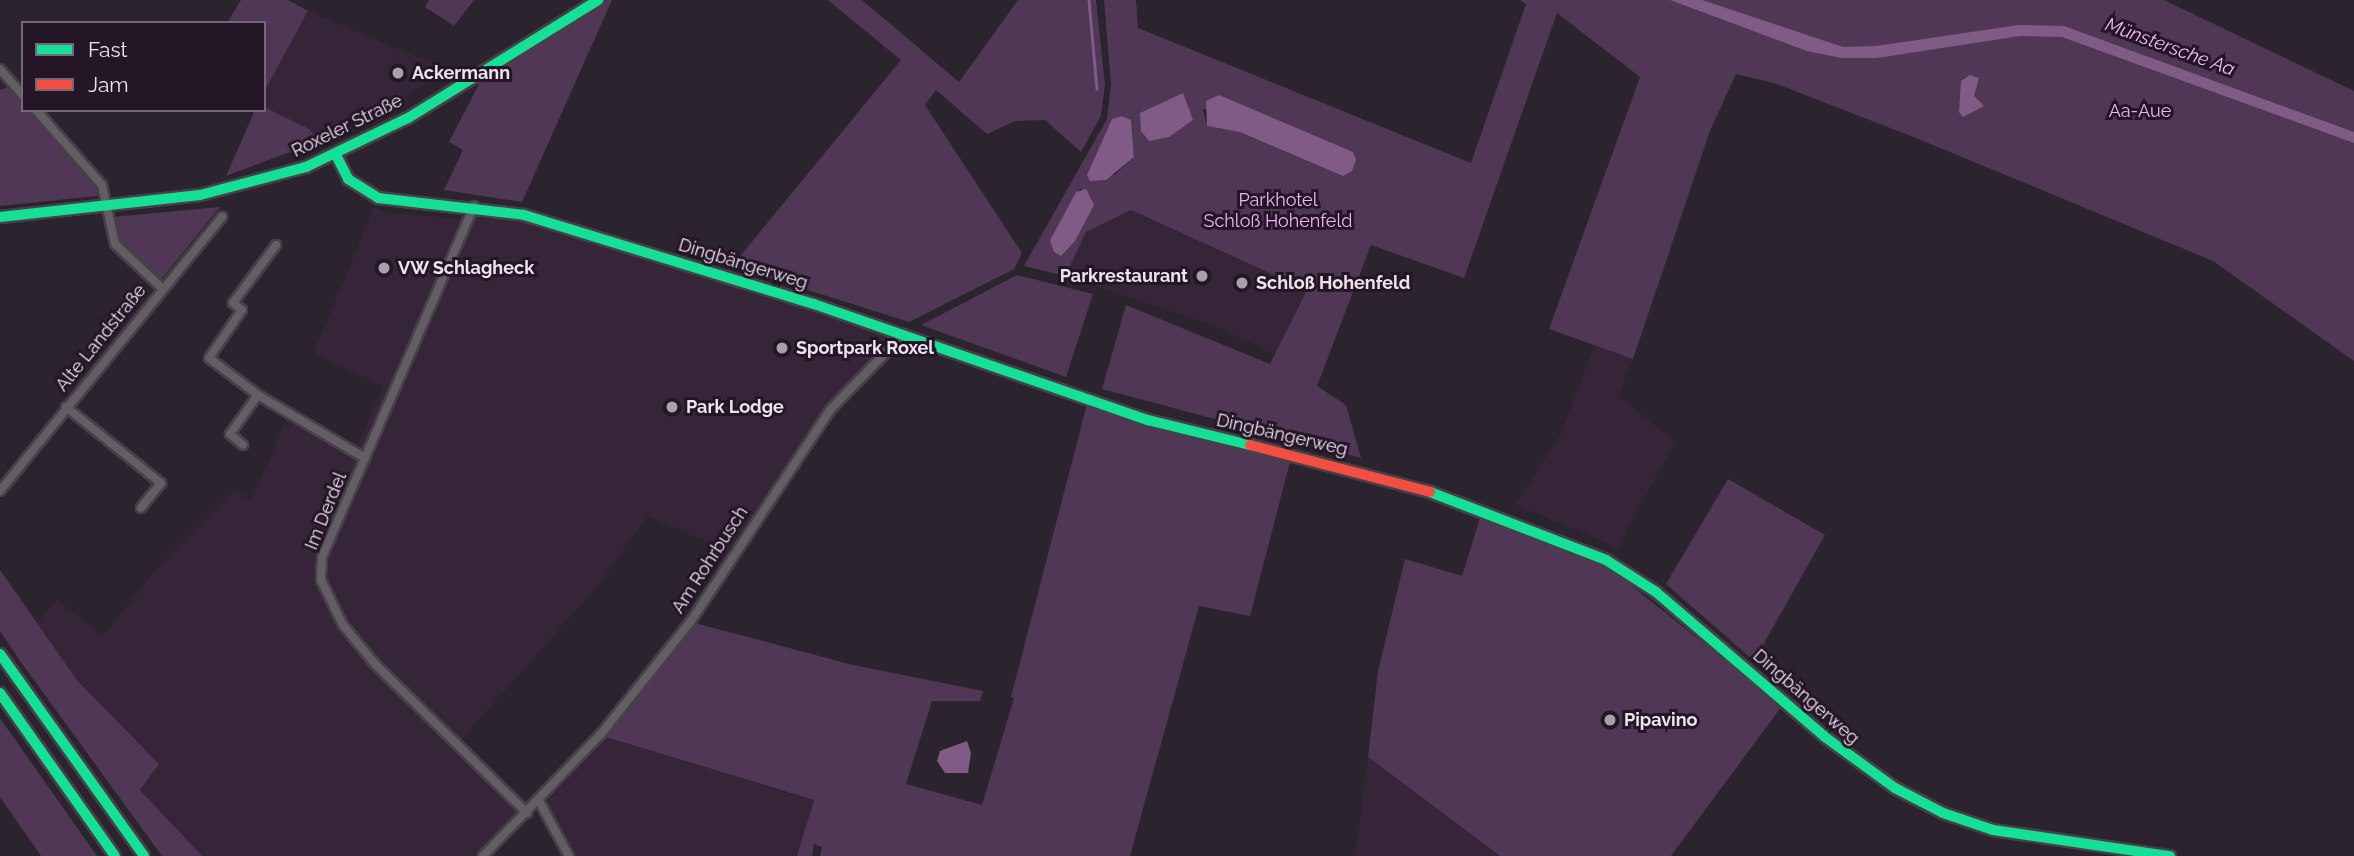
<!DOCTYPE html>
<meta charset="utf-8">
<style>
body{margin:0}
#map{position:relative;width:2354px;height:856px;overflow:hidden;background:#2b232d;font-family:Raleway,sans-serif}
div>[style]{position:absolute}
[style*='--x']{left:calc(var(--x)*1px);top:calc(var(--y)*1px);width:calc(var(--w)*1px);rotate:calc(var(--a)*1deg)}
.built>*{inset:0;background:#362539}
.green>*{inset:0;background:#503755}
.water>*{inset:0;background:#805b85}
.stream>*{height:2.5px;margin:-1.25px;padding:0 1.25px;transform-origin:1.25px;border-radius:1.25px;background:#805b85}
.roads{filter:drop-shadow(2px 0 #474048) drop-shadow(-2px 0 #474048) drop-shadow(0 2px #474048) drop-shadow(0 -2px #474048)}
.street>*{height:8px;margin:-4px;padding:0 4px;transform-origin:4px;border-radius:4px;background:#635d64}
.fast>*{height:10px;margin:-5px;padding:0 5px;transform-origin:5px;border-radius:5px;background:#16e098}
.jam>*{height:10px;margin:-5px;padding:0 5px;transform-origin:5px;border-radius:5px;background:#f24e42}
.dots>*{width:19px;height:19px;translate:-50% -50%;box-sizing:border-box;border:4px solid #241627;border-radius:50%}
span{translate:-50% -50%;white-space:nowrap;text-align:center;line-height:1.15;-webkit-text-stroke:6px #241627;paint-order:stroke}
.poi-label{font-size:18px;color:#ede2ee;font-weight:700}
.left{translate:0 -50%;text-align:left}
.right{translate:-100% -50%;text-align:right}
.park-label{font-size:18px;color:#efb4f8}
.street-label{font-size:18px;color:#ede2ee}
.water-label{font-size:19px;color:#f4b8fd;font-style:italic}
.legend{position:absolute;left:21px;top:21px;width:245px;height:91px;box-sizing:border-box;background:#241627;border:2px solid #746877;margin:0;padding:9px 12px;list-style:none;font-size:21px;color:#ede2ee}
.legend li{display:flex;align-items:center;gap:14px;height:35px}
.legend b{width:35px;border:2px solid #746877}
</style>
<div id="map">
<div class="built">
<div style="clip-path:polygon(308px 11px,390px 46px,451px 70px,320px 141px,309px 129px,264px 107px,264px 92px)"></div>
<div style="clip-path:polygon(374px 207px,388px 213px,469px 219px,496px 213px,895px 336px,832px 400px,728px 551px,648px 516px,599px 584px,454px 748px,520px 813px,476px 856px,202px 856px,140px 790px,159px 763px,77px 680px,38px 622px,57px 600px,103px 635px,167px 557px,235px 489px,251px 501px,291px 409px,357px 446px,383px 386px,314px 353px)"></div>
<div style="clip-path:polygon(1131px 210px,1307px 289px,1275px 355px,1211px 324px,1065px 276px,1085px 232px)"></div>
<div style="clip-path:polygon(1594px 346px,1633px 359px,1618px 396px,1675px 441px,1618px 548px,1515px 504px,1561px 434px)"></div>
<div style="clip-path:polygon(606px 737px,814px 801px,797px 856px,574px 856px,545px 804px)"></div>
<div style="clip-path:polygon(1368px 757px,1500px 856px,1355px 856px)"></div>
</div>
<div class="green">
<div style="clip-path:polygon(241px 0,288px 0,308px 11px,264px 92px,264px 23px,227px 23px)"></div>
<div style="clip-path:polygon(429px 0,474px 0,454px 26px,425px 7px)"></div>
<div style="clip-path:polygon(607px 0,612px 0,522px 202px,444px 190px,463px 150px,449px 142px,480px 82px)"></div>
<div style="clip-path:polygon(828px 0,862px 0,959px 82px,1018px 0,1096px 0,1105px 85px,1101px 116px,1081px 152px,1045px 120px,1015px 121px,987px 134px,936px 90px,925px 105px,1022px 253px,1014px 269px,909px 322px,732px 266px,901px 60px)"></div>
<div style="clip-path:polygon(evenodd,1104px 0,1136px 0,1138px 28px,1471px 163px,1526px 4px,1520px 0,2164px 0,2354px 91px,2354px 361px,2213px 261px,1916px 138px,1774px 83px,1736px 74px,1710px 131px,1633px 359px,1549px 329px,1640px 77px,1557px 13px,1464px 278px,1371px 245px,1317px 386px,1346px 405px,1361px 458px,1102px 389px,1126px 305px,1270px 364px,1307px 290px,1131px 210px,1086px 232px,1065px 276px,1024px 266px,1107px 119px,1111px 84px,1104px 0,1203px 109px,1294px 129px,1353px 152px,1207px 126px,1203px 109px,1104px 0,1120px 116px,1131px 121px,1134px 157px,1114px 175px,1096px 157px,1112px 119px,1120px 116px,1104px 0,1081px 189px,1094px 205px,1050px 240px,1076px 192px,1081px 189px)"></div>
<div style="clip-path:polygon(8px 87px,23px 102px,23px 110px,30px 110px,107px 195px,0 206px,0 90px)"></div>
<div style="clip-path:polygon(264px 107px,309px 129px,320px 141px,226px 176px,255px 110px)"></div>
<div style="clip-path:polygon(220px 207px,161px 280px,121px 244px,112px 217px)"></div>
<div style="clip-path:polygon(1017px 275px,1093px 294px,1066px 377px,921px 325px)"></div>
<div style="clip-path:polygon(1087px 404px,1291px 458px,1250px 616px,1199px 606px,1130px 856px,820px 856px,822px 847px,814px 844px,812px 856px,797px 856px,814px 800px,606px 737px,695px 623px,853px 665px,983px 691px,980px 701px,932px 701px,906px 784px,982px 805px,1014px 698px,1011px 697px)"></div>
<div style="clip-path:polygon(1728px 479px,1825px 535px,1754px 661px,1666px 584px)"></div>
<div style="clip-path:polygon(1481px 515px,1602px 562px,1782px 706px,1671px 856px,1500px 856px,1368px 757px,1378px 671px,1405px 559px,1462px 576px)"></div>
<div style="clip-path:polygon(0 570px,77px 680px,159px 764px,140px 790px,202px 856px,162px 856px,18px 658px,0 631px)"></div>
<div style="clip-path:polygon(0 718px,97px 856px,41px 856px,0 797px)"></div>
</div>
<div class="water">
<div style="clip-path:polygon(1670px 0,1702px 0,1843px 47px,1876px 46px,2019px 25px,2064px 26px,2354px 132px,2354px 143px,2062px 37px,2020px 36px,1877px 58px,1842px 58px,1807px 51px)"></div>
<div style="clip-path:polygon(1970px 75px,1979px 78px,1974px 96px,1984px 106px,1963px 117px,1959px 112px,1961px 81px)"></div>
<div style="clip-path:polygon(1183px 93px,1193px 120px,1169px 137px,1149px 141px,1141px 131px,1140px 113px)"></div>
<div style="clip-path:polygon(1219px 95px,1353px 152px,1356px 160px,1352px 171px,1343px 176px,1240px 132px,1207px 126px,1206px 101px)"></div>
<div style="clip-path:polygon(1121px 116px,1131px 120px,1134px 157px,1106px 180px,1090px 181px,1087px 175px,1112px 119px)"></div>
<div style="clip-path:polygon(1086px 189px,1094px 205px,1075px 241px,1061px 256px,1054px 252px,1050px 240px,1076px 192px)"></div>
<div style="clip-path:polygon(967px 741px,971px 753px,968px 773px,945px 773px,937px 761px,940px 751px)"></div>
</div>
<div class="stream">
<div style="--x:1089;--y:0;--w:89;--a:84.9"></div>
</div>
<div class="roads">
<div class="street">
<div style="--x:0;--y:69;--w:35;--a:49"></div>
<div style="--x:36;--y:110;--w:100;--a:48.7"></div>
<div style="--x:102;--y:185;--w:60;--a:77.6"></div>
<div style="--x:115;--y:244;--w:63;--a:43.1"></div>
<div style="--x:474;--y:206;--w:383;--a:113.4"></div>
<div style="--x:322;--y:558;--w:22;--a:93"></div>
<div style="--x:321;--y:580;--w:50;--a:63.9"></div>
<div style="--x:343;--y:625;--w:50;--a:50.6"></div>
<div style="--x:375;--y:664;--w:213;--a:44.4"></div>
<div style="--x:276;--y:245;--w:72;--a:126.6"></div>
<div style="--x:233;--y:303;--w:11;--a:38"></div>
<div style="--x:242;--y:310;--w:58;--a:124.5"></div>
<div style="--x:209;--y:358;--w:61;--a:37.1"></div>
<div style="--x:258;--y:395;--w:124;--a:30.5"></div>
<div style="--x:66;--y:407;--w:122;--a:38.7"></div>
<div style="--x:161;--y:483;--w:32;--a:129"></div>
<div style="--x:243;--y:445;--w:17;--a:-140"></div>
<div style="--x:230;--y:434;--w:48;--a:-54.3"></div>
<div style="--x:0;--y:491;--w:353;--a:-51"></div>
<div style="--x:539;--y:801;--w:63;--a:61.4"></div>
<div style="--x:483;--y:856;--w:170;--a:-46"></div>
<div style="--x:601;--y:734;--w:144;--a:-51.5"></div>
<div style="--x:691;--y:621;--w:253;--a:-56.6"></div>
<div style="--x:830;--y:410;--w:106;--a:-45.8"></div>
</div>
<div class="fast">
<div style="--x:336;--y:155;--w:27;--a:63"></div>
<div style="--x:348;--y:179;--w:36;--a:32"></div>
<div style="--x:378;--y:198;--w:147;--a:6.6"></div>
<div style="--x:524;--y:215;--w:303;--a:17.1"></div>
<div style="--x:814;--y:304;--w:354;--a:19.2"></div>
<div style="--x:1148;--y:420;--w:105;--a:13.8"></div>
<div style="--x:0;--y:217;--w:201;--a:-6.3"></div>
<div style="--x:200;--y:195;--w:110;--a:-14.8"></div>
<div style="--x:306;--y:167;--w:113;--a:-25.7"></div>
<div style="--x:408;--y:118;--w:224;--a:-31.8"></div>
<div style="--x:1430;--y:492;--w:189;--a:21.1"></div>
<div style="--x:1606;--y:560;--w:59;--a:32.6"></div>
<div style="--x:1656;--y:592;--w:223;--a:40.6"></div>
<div style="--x:1825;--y:737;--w:87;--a:36.1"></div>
<div style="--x:1895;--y:788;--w:54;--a:27.5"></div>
<div style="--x:1943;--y:813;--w:53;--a:18.8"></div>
<div style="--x:1993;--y:830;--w:179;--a:8.4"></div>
<div style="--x:0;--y:654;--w:248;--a:54.5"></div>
<div style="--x:0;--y:693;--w:199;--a:54.8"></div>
</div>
<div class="jam">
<div style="--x:1250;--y:445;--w:186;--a:14.6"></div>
</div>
</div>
<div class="dots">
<div style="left:398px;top:73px;background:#a99faa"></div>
<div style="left:384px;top:268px;background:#a99faa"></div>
<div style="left:1202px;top:276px;background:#a99faa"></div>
<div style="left:1242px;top:283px;background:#a99faa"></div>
<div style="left:782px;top:348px;background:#a99faa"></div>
<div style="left:672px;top:407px;background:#a99faa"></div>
<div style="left:1610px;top:720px;background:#a99faa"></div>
</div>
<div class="poi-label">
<span class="left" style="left:412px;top:73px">Ackermann</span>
<span class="left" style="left:398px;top:268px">VW Schlagheck</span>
<span class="right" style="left:1188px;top:276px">Parkrestaurant</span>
<span class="left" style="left:1256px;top:283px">Schloß Hohenfeld</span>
<span class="left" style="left:796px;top:348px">Sportpark Roxel</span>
<span class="left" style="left:686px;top:407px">Park Lodge</span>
<span class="left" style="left:1624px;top:720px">Pipavino</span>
</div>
<div class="park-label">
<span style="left:2140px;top:111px">Aa-Aue</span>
<span style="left:1278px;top:211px">Parkhotel<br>Schloß Hohenfeld</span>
</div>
<div class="street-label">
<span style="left:347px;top:126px;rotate:-26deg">Roxeler Straße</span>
<span style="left:743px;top:264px;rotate:17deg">Dingbängerweg</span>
<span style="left:101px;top:338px;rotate:-51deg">Alte Landstraße</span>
<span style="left:1282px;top:435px;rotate:13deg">Dingbängerweg</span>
<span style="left:326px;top:511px;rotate:-68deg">Im Derdel</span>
<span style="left:710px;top:560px;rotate:-57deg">Am Rohrbusch</span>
<span style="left:1806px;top:697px;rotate:41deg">Dingbängerweg</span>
</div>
<div class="water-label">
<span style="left:2170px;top:47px;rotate:20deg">Münstersche Aa</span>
</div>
<ul class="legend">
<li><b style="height:9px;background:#16e098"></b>Fast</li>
<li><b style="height:9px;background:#f24e42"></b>Jam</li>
</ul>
</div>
